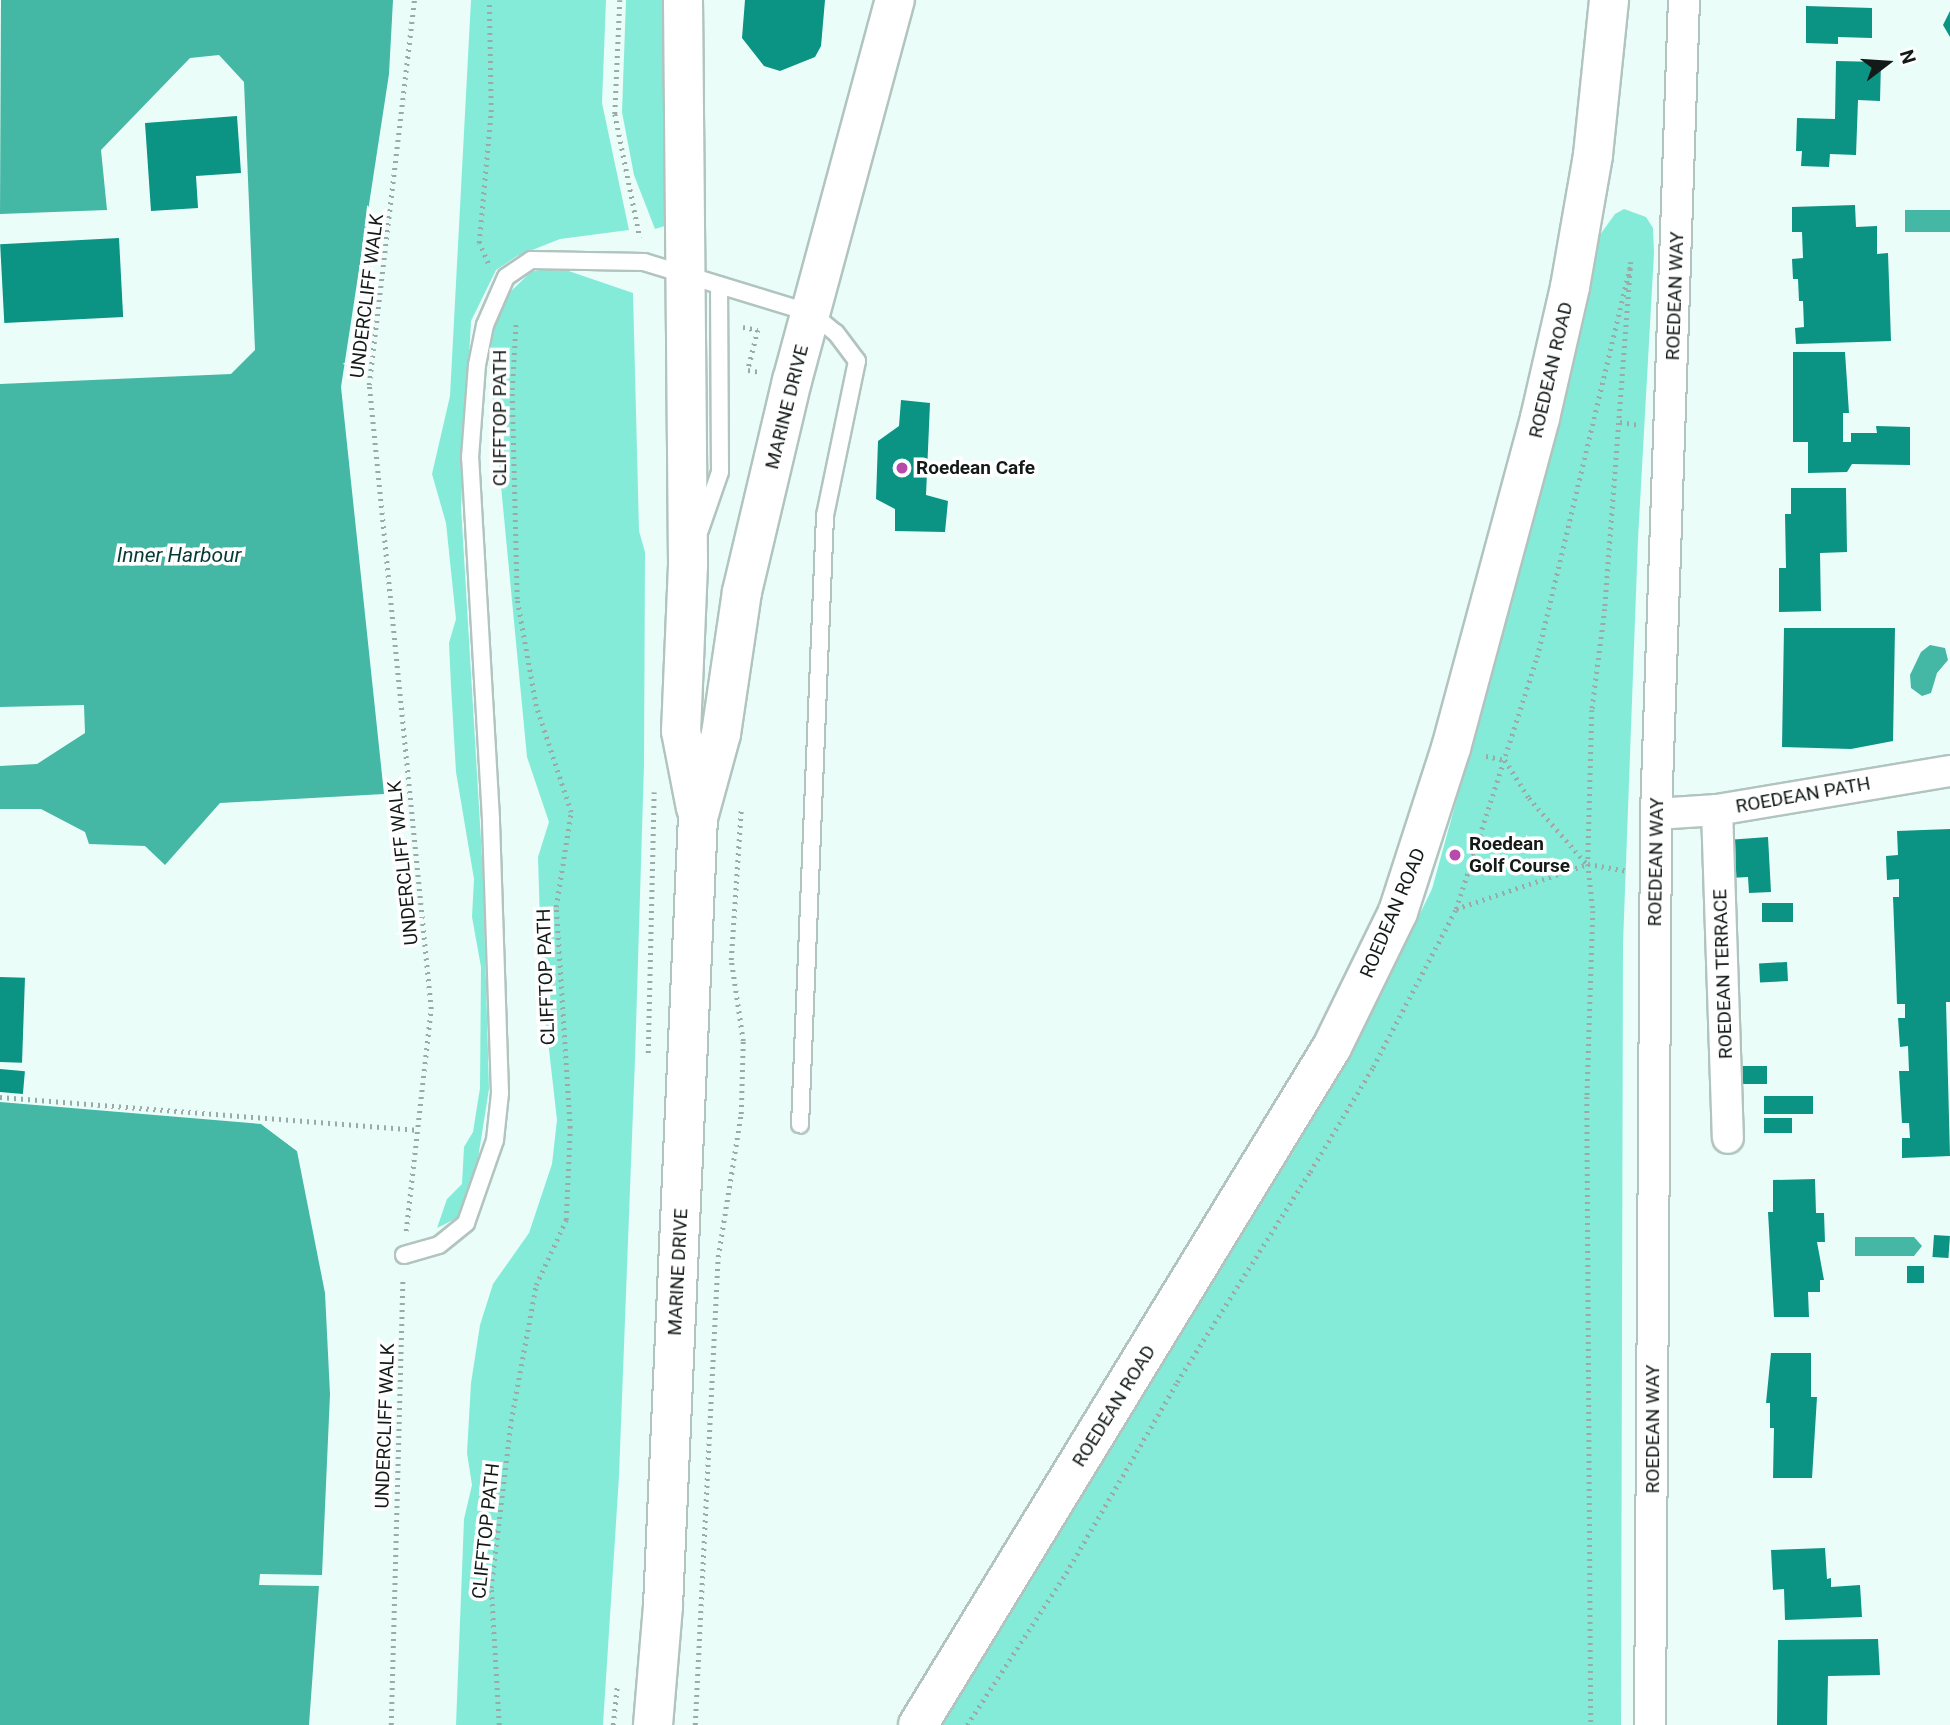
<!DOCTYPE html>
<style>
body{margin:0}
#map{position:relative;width:1950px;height:1725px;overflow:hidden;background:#eafdf9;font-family:Roboto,sans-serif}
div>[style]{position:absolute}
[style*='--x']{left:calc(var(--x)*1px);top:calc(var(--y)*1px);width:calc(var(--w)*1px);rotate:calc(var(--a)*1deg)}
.green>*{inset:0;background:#84ebd9}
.water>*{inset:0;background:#45b7a5;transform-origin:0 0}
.pier>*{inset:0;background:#eafdf9}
.building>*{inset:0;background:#0b9383;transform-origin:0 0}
.path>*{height:4.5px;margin-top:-2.25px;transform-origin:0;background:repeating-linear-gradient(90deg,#9caaa7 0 2px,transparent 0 7px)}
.roads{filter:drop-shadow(2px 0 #b1c4bf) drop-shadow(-2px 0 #b1c4bf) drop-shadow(0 2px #b1c4bf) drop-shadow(0 -2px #b1c4bf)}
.service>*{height:16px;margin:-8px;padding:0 8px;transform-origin:8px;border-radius:8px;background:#fff}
.minor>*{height:30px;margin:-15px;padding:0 15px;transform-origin:15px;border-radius:15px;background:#fff}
.secondary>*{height:38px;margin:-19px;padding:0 19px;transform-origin:19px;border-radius:19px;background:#fff}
.primary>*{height:38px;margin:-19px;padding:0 19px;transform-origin:19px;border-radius:19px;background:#fff}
.dots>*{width:19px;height:19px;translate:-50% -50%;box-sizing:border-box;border:4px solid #fff;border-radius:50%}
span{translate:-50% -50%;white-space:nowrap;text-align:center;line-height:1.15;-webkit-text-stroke:7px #fff;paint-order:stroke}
.street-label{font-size:19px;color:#131a18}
.poi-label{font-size:19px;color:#131a18;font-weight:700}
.left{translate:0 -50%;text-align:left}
.water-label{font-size:21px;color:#043a33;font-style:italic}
.north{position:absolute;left:1852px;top:28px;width:70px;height:70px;-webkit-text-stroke:5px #fff;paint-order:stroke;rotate:73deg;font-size:19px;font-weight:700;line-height:28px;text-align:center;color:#131a18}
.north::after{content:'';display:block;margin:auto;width:24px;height:32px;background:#131a18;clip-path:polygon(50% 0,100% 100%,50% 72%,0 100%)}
</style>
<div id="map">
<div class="green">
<div style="clip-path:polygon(471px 0,606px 0,602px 103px,629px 230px,560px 239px,517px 256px,496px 270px,471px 321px,461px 506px,483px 874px,489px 1089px,473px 1190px,459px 1217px,437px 1228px,447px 1199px,462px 1184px,464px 1147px,473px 1132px,480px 1088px,481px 967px,472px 917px,474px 879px,456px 772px,451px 686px,449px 643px,456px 619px,446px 523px,432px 474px,450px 396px)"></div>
<div style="clip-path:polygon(626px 0,667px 0,665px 226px,655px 229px,634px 175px,622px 112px)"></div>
<div style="clip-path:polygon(1624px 209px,1646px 217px,1653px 228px,1654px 253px,1638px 539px,1623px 944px,1621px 1725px,939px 1725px,1374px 1008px,1432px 889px,1502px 635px,1597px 239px,1615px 214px)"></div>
<div style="clip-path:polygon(554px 266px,633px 293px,639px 531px,645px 552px,644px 764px,635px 1059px,619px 1476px,603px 1725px,456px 1725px,464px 1519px,472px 1485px,467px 1453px,471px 1383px,480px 1325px,493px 1284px,529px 1233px,552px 1164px,557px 1120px,542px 988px,538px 857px,549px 822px,527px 757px,489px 361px,495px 320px,507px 295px,531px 272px)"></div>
</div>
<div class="water">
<div style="clip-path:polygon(1px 0,393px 0,389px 74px,341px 387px,384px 794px,220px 803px,165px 865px,145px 846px,89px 844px,85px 832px,41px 809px,0 809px,0 766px,37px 764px,85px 733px,84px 705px,0 707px,0 384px,231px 374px,255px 350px,244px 82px,219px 55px,190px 58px,101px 150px,107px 210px,0 214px)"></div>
<div style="left:1905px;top:210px;width:45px;height:22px"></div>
<div style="clip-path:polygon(1930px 645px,1945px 648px,1948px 660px,1937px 673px,1931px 693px,1922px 696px,1911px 688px,1910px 675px,1921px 652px)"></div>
<div style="clip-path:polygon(0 1102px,261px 1124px,297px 1151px,325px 1293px,330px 1394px,322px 1575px,260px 1574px,259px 1585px,319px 1586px,309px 1725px,0 1725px)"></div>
<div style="clip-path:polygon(1855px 1237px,1914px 1237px,1922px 1246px,1914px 1256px,1855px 1256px)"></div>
</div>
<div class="pier">
<div style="clip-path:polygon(261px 1124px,300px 1149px,305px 1167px,297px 1151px)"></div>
</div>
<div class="building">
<div style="clip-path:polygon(745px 0,825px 0,821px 46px,815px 57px,780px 71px,764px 66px,742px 38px)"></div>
<div style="clip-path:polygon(1806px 6px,1872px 8px,1872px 38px,1838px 37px,1838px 44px,1806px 43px)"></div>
<div style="clip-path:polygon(1950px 11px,1950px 37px,1943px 25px)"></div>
<div style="clip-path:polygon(1836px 61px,1881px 62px,1880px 101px,1858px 100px,1856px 155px,1830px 154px,1829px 167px,1801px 166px,1802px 151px,1796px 151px,1797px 118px,1835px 119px)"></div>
<div style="clip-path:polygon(237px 116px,241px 173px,196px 176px,198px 208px,151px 211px,145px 123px)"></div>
<div style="clip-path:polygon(1855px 205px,1856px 227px,1877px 226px,1877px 254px,1888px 253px,1891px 341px,1796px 344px,1795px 328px,1804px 327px,1803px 301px,1799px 301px,1798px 279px,1793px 279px,1792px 259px,1803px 258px,1802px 232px,1792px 232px,1792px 207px)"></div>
<div style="left:119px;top:238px;width:79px;height:119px;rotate:87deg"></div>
<div style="clip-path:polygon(1793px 352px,1845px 352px,1849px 413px,1843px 413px,1843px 442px,1851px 442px,1851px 433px,1877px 433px,1876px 426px,1910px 427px,1910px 465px,1852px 464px,1847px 472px,1808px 473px,1808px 442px,1793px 442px)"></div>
<div style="clip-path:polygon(901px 400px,930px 403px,926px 495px,948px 501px,945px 532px,895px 531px,895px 509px,876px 499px,878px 441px,899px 426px)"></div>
<div style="clip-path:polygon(1791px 488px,1846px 488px,1847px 552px,1820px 553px,1821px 611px,1779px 612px,1779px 568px,1786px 568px,1785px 514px,1791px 514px)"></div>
<div style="clip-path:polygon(1784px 628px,1895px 628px,1893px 741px,1851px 749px,1782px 747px)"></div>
<div style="clip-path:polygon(1950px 829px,1950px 1002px,1946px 1002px,1950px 1156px,1902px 1158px,1902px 1138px,1910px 1138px,1909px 1123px,1902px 1123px,1899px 1071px,1909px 1071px,1908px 1046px,1900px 1047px,1898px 1018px,1905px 1018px,1905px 1004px,1897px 1004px,1896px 976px,1893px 897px,1899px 897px,1899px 879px,1887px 880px,1886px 856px,1898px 855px,1897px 831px)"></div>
<div style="clip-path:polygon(1768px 837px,1771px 892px,1749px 893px,1748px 877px,1729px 878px,1727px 840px)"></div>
<div style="left:1793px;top:903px;width:19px;height:31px;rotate:90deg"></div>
<div style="left:1787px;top:962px;width:19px;height:28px;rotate:87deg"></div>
<div style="left:0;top:977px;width:25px;height:85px;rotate:2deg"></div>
<div style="left:1767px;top:1066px;width:18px;height:27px;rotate:90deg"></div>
<div style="left:0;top:1069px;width:25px;height:23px;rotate:5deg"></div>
<div style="left:1813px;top:1096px;width:18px;height:49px;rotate:90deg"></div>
<div style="left:1792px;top:1118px;width:15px;height:28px;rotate:90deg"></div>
<div style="clip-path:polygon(1815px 1179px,1816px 1213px,1824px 1213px,1825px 1242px,1817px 1242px,1824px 1280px,1820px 1280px,1820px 1292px,1808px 1292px,1809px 1317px,1774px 1317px,1768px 1212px,1773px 1212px,1773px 1180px)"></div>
<div style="left:1934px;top:1235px;width:16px;height:22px;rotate:4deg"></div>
<div style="left:1924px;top:1266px;width:17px;height:17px;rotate:90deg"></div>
<div style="clip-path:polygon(1771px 1353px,1811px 1353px,1811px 1397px,1817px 1397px,1812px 1478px,1773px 1478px,1774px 1428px,1770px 1428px,1770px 1403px,1766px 1403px)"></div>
<div style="clip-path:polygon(1825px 1548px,1827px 1579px,1831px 1578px,1831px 1587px,1860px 1585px,1862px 1617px,1785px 1620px,1784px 1589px,1773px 1590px,1771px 1550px)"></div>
<div style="clip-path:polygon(1878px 1639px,1880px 1675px,1828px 1676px,1827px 1725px,1777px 1725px,1778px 1640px)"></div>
</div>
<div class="path">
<div style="--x:620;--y:0;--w:114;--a:92.5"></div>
<div style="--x:615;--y:114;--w:126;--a:78.6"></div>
<div style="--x:488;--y:263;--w:22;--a:-114"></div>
<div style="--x:479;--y:243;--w:132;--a:-84.8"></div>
<div style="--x:491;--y:112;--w:112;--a:-91"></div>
<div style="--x:743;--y:327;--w:15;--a:11"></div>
<div style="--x:758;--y:330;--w:41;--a:104"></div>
<div style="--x:748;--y:370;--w:11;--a:10"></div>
<div style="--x:1620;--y:422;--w:20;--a:9"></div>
<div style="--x:1486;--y:756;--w:19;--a:12"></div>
<div style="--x:1505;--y:760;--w:45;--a:57.7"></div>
<div style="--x:1529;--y:798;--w:88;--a:48.7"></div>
<div style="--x:1456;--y:909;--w:265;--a:-72.2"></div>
<div style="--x:1537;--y:657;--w:406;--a:-76.6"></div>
<div style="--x:1631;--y:262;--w:348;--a:94.3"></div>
<div style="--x:1605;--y:609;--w:102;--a:97.3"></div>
<div style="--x:1592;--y:710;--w:154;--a:91.5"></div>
<div style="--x:1588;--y:864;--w:47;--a:83.9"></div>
<div style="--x:1593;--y:911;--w:186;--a:91.8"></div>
<div style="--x:1587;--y:1097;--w:628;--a:89.64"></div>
<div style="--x:648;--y:1053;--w:261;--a:-88.7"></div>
<div style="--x:0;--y:1097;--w:417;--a:4.5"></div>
<div style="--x:406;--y:1231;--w:223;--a:-83.6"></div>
<div style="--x:431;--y:1009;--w:627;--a:-95.67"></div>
<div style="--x:369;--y:385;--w:388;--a:-83.3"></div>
<div style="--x:391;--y:1725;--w:447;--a:-88.5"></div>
<div style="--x:499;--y:1725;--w:137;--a:-93.3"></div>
<div style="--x:491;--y:1588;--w:168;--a:-83.2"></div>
<div style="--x:511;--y:1421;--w:138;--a:-79.6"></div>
<div style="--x:536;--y:1285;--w:72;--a:-65.2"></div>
<div style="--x:566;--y:1220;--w:92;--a:-87.5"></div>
<div style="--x:570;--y:1128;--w:221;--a:-93.6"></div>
<div style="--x:556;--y:907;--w:96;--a:-81"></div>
<div style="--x:571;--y:812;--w:112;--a:-108.3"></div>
<div style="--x:536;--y:706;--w:109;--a:-100.1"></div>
<div style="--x:517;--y:599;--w:209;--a:-91.4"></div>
<div style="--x:512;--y:390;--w:69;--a:-86.7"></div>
<div style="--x:613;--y:1725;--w:38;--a:-84"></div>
<div style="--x:695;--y:1725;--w:469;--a:-87.2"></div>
<div style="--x:718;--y:1257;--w:145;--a:-80.9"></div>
<div style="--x:741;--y:1114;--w:73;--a:-88.4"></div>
<div style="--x:743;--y:1041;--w:82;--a:-98.4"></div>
<div style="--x:731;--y:960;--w:151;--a:-86.2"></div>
<div style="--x:967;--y:1725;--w:181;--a:-56.9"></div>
<div style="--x:1066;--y:1573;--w:221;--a:-59.8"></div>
<div style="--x:1177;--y:1382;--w:249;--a:-57.7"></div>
<div style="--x:1310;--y:1172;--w:122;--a:-59"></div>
<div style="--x:1373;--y:1067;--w:178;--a:-62.3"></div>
<div style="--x:1456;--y:909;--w:139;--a:-18.8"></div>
<div style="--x:1588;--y:864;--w:39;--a:10"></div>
</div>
<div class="roads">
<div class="service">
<div style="--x:700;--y:530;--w:61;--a:-71"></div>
<div style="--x:720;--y:472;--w:187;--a:-90.3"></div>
<div style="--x:404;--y:1255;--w:36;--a:-16"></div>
<div style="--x:439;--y:1245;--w:35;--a:-39"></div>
<div style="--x:466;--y:1223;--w:88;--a:-70.7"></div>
<div style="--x:495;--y:1140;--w:47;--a:-83.9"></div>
<div style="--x:500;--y:1093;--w:274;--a:-91.9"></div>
<div style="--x:491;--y:819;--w:362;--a:-93.3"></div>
<div style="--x:470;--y:458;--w:93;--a:-85.7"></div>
<div style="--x:477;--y:365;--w:41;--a:-78.7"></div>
<div style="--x:485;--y:325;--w:52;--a:-66.4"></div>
<div style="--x:506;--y:277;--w:30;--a:-34"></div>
<div style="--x:531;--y:260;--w:113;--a:1"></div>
<div style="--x:644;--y:262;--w:175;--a:17"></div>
<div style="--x:811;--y:313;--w:32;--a:39"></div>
<div style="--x:836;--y:333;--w:35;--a:53"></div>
<div style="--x:857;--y:361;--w:158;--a:101.7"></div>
<div style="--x:825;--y:516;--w:609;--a:92.35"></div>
</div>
<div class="minor">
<div style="--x:1717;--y:810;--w:328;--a:88.1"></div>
<div style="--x:1656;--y:814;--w:61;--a:-3.8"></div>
<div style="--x:1717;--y:810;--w:236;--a:-9.5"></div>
<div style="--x:1650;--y:1725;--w:911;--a:-89.62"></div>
<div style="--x:1656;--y:814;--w:814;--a:-88.03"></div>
</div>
<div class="secondary">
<div style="--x:918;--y:1725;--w:794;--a:-58.59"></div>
<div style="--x:1332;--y:1047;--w:150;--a:-63.9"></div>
<div style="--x:1398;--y:912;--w:172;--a:-72.1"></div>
<div style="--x:1451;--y:748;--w:342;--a:-74.9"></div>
<div style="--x:1540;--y:418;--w:134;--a:-77.1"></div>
<div style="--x:1570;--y:287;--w:134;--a:-80.1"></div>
<div style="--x:1593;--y:155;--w:156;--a:-84.1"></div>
</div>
<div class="primary">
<div style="--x:683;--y:0;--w:565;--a:89.49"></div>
<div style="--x:688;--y:565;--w:166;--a:92.4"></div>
<div style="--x:681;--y:731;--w:78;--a:79"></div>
<div style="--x:653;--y:1725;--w:119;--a:-85.2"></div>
<div style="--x:663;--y:1606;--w:789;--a:-87.46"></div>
<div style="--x:698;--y:818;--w:87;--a:-74.7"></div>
<div style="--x:721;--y:734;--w:144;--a:-81.6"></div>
<div style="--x:742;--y:592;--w:217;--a:-76.7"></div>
<div style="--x:792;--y:381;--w:395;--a:-74.9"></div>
</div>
</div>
<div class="dots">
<div style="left:902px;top:468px;background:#b64bac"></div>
<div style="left:1455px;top:855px;background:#b64bac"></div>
</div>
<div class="street-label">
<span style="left:367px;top:296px;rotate:-83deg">UNDERCLIFF WALK</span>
<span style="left:1675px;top:296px;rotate:-88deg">ROEDEAN WAY</span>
<span style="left:1551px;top:370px;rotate:-77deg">ROEDEAN ROAD</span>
<span style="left:787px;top:407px;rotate:-76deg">MARINE DRIVE</span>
<span style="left:500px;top:418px;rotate:-90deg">CLIFFTOP PATH</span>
<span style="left:1803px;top:795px;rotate:-10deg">ROEDEAN PATH</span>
<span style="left:1656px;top:862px;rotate:-89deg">ROEDEAN WAY</span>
<span style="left:403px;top:863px;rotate:-96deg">UNDERCLIFF WALK</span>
<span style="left:1393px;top:913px;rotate:-67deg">ROEDEAN ROAD</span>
<span style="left:1723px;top:974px;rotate:-92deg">ROEDEAN TERRACE</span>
<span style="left:546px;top:977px;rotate:-92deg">CLIFFTOP PATH</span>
<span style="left:678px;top:1272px;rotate:-87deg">MARINE DRIVE</span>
<span style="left:1114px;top:1406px;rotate:-58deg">ROEDEAN ROAD</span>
<span style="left:385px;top:1426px;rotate:-88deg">UNDERCLIFF WALK</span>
<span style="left:1653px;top:1429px;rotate:-90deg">ROEDEAN WAY</span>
<span style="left:486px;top:1531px;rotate:-84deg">CLIFFTOP PATH</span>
</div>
<div class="poi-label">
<span class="left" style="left:916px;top:468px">Roedean Cafe</span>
<span class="left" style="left:1469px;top:855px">Roedean<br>Golf Course</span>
</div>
<div class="water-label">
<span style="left:179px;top:555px">Inner Harbour</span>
</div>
<div class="north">N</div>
</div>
